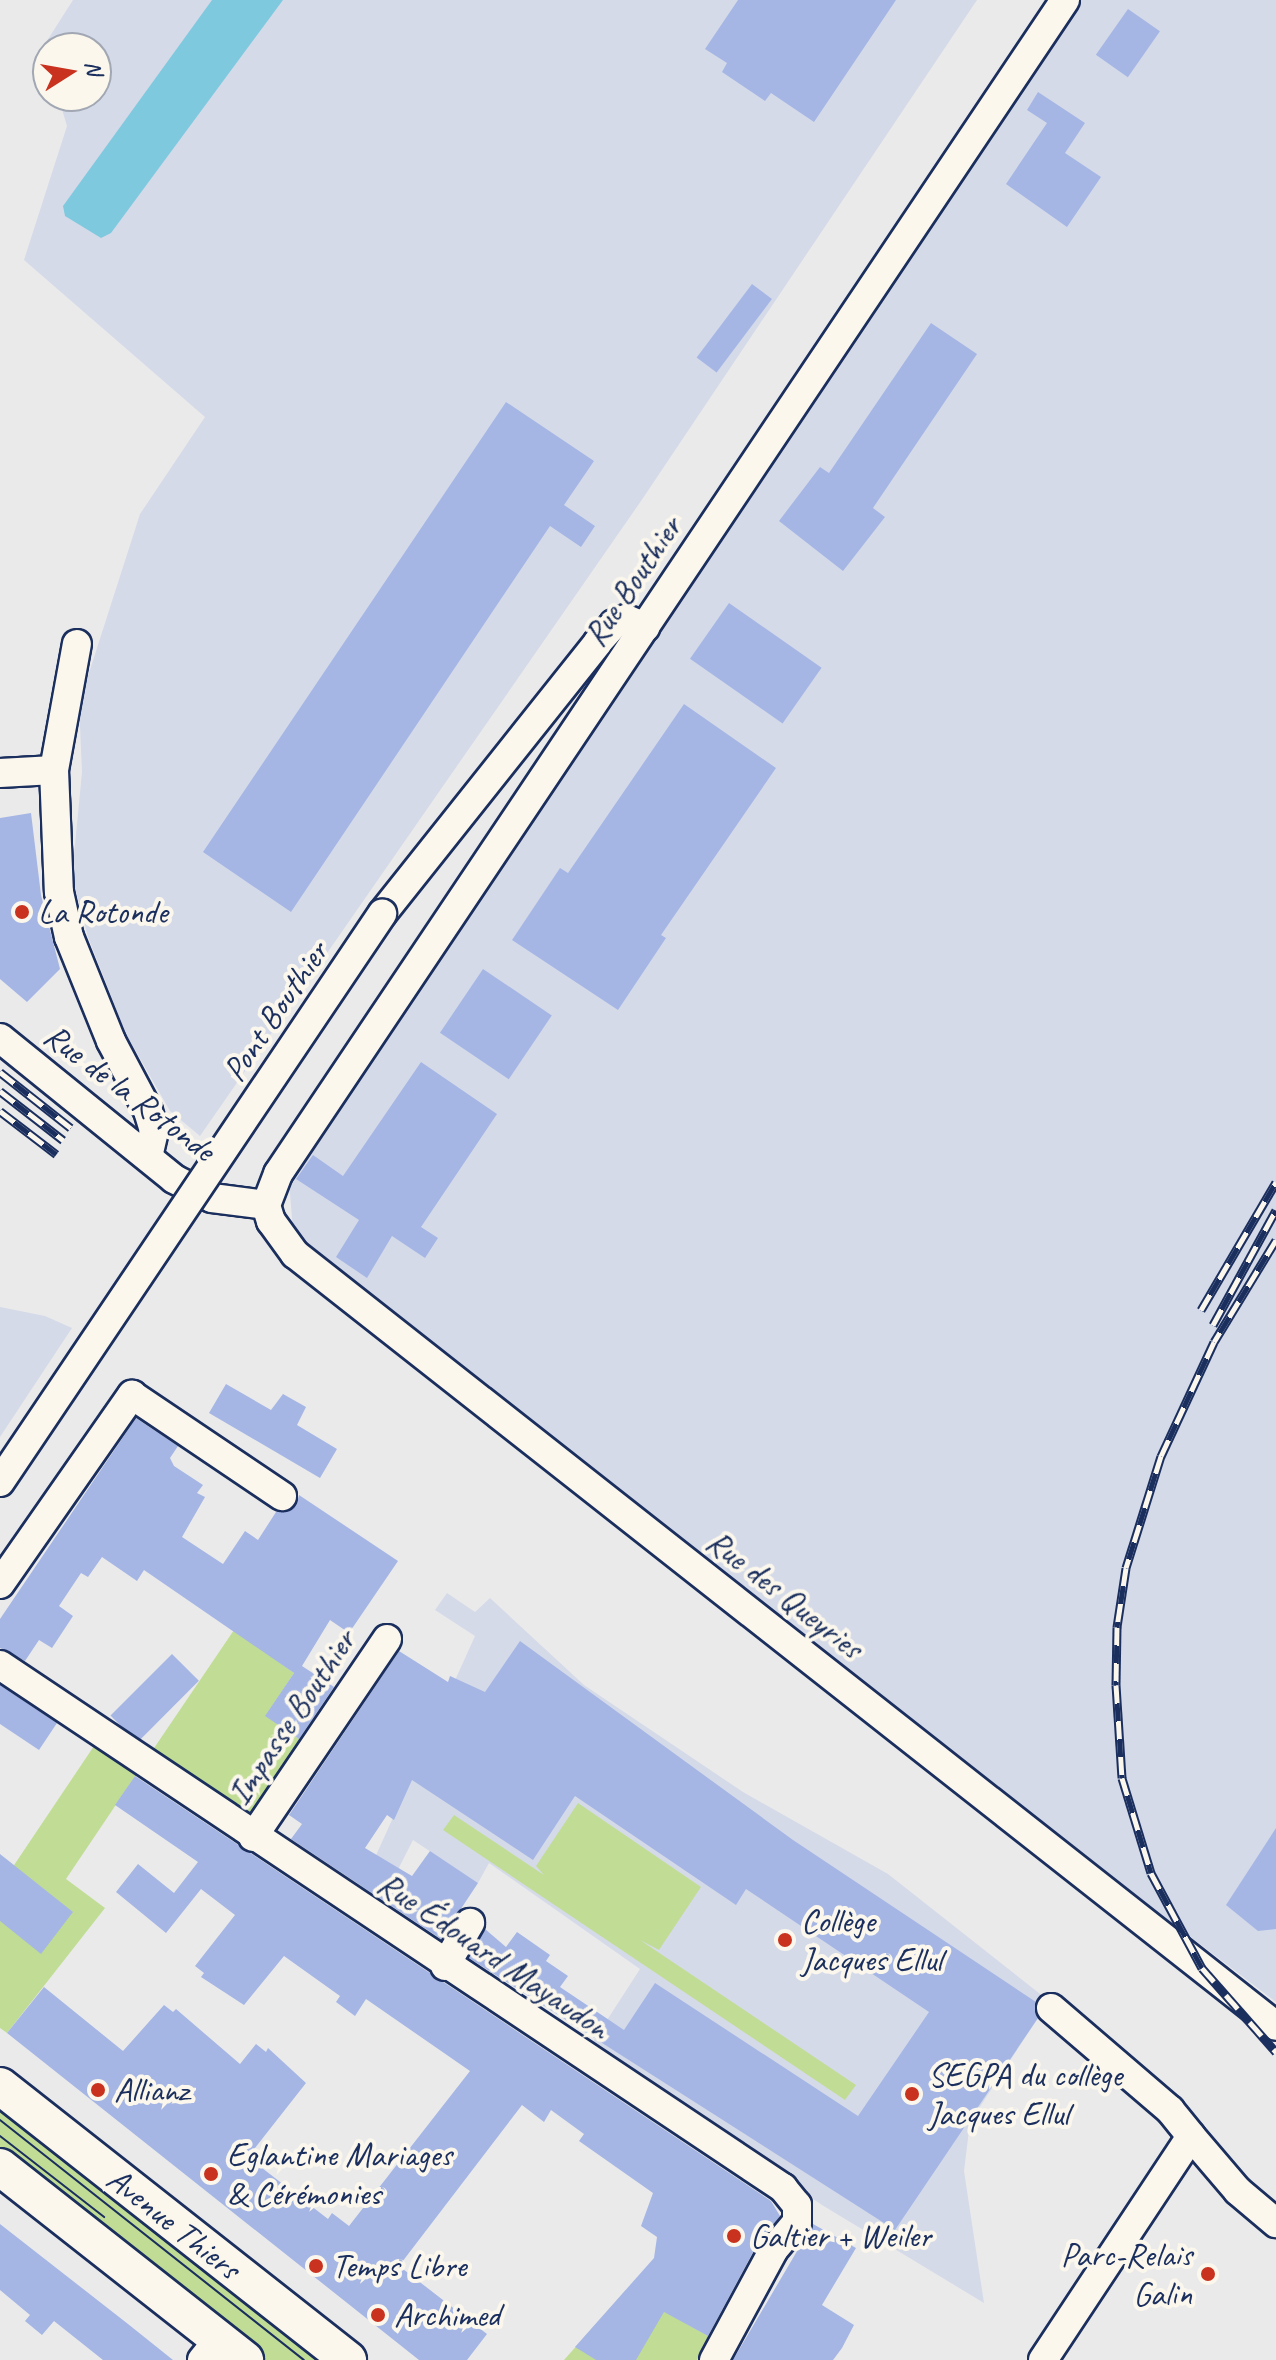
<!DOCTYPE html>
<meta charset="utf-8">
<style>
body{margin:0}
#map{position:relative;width:1276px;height:2360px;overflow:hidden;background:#eaeaeb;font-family:Caveat,sans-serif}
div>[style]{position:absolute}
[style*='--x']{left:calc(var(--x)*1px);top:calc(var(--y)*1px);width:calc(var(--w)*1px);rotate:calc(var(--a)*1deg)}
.built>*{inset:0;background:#d5dae9}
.green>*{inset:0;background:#c1dd95}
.water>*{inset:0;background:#7fc9df}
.building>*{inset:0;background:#a5b6e5;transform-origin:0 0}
.roads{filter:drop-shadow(2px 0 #1b2f5e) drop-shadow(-2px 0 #1b2f5e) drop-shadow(0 2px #1b2f5e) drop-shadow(0 -2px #1b2f5e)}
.minor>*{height:28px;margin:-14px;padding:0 14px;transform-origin:14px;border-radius:14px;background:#fbf7ec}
.tertiary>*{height:36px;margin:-18px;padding:0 18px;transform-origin:18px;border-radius:18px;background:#fbf7ec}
.tram>*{height:2px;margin:-1px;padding:0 1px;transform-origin:1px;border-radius:1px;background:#1b2f5e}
.rail>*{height:9px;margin-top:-4.5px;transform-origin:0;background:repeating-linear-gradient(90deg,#fbf7ec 0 18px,#1b2f5e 0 36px);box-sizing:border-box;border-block:2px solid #1b2f5e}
.bridges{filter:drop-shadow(2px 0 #1b2f5e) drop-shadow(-2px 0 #1b2f5e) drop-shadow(0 2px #1b2f5e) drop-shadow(0 -2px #1b2f5e)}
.minor-bridge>*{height:28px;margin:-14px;padding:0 14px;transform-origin:14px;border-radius:14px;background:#fbf7ec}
.dots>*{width:22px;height:22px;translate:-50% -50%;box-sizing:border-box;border:4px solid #fbf7ec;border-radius:50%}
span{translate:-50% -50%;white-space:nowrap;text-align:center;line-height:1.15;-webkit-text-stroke:8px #fbf7ec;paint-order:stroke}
.street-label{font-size:34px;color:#1b2f5e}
.poi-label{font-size:34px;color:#1b2f5e}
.left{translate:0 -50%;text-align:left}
.right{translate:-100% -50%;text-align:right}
.north{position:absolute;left:32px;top:32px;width:80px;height:80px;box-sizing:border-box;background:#fbf7ec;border:2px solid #a1a7b3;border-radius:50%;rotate:79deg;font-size:22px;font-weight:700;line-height:32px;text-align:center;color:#1b2f5e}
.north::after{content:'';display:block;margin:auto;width:28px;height:36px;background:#c8321e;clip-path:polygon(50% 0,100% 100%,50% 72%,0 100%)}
</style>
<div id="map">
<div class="built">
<div style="clip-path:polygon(73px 0,977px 0,641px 501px,200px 1136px,170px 1111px,126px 1034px,88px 937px,72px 876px,82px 772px,79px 704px,140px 514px,205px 417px,24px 260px,67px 126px,58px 96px,96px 96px,96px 48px,48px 48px,48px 62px,43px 47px)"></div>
<div style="clip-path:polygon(1080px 0,1276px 0,1276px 2002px,295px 1254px,289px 1182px,672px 598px)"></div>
<div style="clip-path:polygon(0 1307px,45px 1316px,72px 1328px,0 1437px)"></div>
<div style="clip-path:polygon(447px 1593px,475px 1612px,490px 1598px,584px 1685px,743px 1792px,888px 1874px,1049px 2001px,970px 2122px,964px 2171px,984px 2303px,822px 2205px,589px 2048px,640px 1969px,489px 1863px,478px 1883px,413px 1840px,379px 1907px,359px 1893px,475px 1636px,435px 1610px)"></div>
</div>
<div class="green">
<div style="clip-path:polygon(234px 1630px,294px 1673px,266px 1716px,306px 1744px,252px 1825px,150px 1754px)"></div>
<div style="clip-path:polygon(96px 1743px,138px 1772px,66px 1879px,105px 1908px,7px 2033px,0 2028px,0 1886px)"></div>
<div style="clip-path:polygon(578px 1803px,701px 1887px,659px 1950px,640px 1940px,856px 2085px,845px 2100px,443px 1830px,454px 1815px,544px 1875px,536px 1866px)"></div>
<div style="clip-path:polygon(0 2101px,326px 2360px,264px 2360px,0 2152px)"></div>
<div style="clip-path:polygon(626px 2290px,710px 2337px,697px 2360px,564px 2360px)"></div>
</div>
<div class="water">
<div style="clip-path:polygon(212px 0,283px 0,111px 233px,101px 238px,65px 216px,63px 206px)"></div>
</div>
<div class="building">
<div style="clip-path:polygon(738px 0,896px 0,814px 122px,771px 93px,765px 101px,722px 72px,727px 63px,705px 49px)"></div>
<div style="left:1128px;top:9px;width:39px;height:56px;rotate:35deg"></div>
<div style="clip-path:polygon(1038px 92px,1085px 123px,1065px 153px,1101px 177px,1067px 227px,1006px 184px,1047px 123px,1027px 110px)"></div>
<div style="left:752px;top:284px;width:25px;height:92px;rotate:37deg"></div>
<div style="clip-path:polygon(931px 323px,977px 354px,873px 508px,885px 517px,843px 571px,779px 521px,820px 467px,829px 473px)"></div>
<div style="clip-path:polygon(506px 402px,594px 461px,564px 505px,595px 526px,581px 547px,550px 526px,291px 912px,203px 852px)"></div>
<div style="left:729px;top:603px;width:113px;height:68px;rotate:35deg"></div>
<div style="clip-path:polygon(684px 704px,776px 768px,661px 935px,666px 938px,618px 1010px,512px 940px,560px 868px,568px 873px)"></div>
<div style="clip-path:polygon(31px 813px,41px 895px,60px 969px,27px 1002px,0 979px,0 818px)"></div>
<div style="left:483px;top:969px;width:83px;height:77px;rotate:34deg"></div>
<div style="clip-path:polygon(421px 1062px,497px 1114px,421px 1227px,438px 1238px,425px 1258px,392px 1236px,367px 1278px,336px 1257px,359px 1220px,296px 1179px,313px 1155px,343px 1176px)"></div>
<div style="clip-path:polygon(226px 1384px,271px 1410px,283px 1394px,306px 1407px,297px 1425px,337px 1449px,320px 1478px,209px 1413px)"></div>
<div style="clip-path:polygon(136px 1418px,178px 1446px,170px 1458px,174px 1466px,203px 1485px,197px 1493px,205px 1497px,182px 1537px,223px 1564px,245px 1531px,258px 1540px,276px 1512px,296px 1506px,299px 1495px,398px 1561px,349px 1633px,330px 1620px,302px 1666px,334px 1687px,299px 1739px,265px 1716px,294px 1673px,144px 1570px,137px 1581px,102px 1557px,88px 1577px,81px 1573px,59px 1606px,73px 1616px,52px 1648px,39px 1640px,25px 1661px,0 1648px,0 1619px)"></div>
<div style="clip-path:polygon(520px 1641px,793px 1840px,1036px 2002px,1038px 2018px,895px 2230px,469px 1958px,485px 1929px,506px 1947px,517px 1932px,550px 1955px,546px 1961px,568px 1976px,560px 1987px,624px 2030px,655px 1983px,858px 2116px,929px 2012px,746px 1889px,736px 1905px,575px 1796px,533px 1860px,412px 1780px,394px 1820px,387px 1815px,365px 1848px,412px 1876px,430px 1851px,478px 1883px,441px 1939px,291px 1839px,302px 1824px,289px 1815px,399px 1651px,448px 1682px,450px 1676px,485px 1692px)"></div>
<div style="left:172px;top:1654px;width:38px;height:87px;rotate:45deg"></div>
<div style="clip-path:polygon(0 1685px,57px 1723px,39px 1750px,0 1724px)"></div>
<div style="clip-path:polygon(135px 1776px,771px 2201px,780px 2216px,758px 2243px,708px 2336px,664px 2312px,636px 2360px,596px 2360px,575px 2347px,654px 2258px,657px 2237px,641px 2226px,653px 2193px,579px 2141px,584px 2134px,551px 2110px,544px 2122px,522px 2105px,399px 2266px,487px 2334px,467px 2360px,419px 2360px,7px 2033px,44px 1987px,123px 2051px,164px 2005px,173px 2012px,176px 2009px,240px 2064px,256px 2044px,266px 2052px,268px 2048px,306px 2083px,248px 2157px,328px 2219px,332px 2213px,349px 2226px,470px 2071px,366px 1999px,355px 2016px,336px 2002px,340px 1996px,284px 1956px,244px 2005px,201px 1977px,204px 1973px,195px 1966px,235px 1915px,201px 1889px,166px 1933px,116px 1892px,138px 1864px,174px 1893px,198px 1862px,115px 1805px)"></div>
<div style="clip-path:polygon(1276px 1828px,1276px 1929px,1258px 1931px,1226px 1905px)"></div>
<div style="clip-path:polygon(0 1854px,73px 1912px,41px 1954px,0 1921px)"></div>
<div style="clip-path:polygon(0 2224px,128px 2324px,173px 2360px,103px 2360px,54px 2321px,42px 2335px,25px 2321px,30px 2315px,0 2290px)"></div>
<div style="clip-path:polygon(813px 2224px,856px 2248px,822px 2305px,854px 2325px,842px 2348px,833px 2360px,733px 2360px)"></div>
</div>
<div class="roads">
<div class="minor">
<div style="--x:1065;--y:0;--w:1413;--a:123.84"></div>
<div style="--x:278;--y:1174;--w:33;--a:111"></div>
<div style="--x:266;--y:1205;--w:17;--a:73"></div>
<div style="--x:271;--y:1221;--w:41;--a:54"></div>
<div style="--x:295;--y:1254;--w:1248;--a:38.2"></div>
<div style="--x:54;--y:770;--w:128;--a:-79.7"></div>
<div style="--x:0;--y:773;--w:54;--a:-3.2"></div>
<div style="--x:54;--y:770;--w:122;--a:87.7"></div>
<div style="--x:59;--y:892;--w:46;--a:77.5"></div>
<div style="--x:69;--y:937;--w:112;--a:68"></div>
<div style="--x:111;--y:1041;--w:79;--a:62.1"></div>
<div style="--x:148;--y:1111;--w:21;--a:73"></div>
<div style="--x:154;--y:1131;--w:23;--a:103"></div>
<div style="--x:382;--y:914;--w:347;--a:-51.5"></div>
<div style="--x:598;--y:642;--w:24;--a:-48"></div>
<div style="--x:614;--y:624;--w:13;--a:-23"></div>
<div style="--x:626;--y:619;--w:21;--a:23"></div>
<div style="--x:0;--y:1038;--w:224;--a:39"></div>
<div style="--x:174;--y:1179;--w:42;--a:26.6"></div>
<div style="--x:212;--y:1198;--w:54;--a:7.4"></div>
<div style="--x:0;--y:1584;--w:231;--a:-55.1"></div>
<div style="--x:132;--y:1395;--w:181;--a:34"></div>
<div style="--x:0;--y:1665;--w:942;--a:33.74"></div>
<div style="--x:783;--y:2188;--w:22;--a:51"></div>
<div style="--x:797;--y:2205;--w:17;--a:90"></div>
<div style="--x:797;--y:2222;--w:38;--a:130"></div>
<div style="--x:773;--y:2251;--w:124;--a:118.4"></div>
<div style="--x:253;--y:1837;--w:239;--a:-55.9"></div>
<div style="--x:445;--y:1966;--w:50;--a:-59.8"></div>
<div style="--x:1051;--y:2008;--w:157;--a:40.6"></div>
<div style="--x:1170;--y:2110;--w:33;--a:51"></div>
<div style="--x:202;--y:2360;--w:27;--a:-51"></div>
<div style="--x:1043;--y:2360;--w:268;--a:-56.5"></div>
<div style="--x:1191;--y:2136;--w:72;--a:49.5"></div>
<div style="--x:1238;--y:2191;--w:50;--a:40.1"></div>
</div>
<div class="tertiary">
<div style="--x:0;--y:2086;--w:443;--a:38.2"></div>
<div style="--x:0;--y:2167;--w:312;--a:38.2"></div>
</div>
</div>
<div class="tram">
<div style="--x:0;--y:2120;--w:387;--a:38.3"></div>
<div style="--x:0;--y:2136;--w:132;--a:37.9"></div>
</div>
<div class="rail">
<div style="--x:0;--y:1072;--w:90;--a:38.3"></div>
<div style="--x:0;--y:1091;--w:80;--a:37.9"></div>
<div style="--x:0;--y:1111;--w:71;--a:37.5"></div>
<div style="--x:1276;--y:1240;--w:119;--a:121.3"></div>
<div style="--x:1214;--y:1342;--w:126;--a:114.9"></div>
<div style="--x:1161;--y:1456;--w:117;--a:107.4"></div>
<div style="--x:1126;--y:1568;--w:60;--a:98.7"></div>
<div style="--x:1117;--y:1627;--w:58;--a:91"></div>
<div style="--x:1116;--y:1685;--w:93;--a:86.3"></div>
<div style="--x:1122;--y:1778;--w:99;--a:73"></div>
<div style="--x:1151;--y:1873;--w:108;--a:61.8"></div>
<div style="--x:1202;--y:1968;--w:112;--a:48.6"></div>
<div style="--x:1201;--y:1310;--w:148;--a:-59.6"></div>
<div style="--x:1213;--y:1325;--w:131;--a:-61.3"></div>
</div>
<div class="bridges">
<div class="minor-bridge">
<div style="--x:0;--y:1482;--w:685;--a:-56.08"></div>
</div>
</div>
<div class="dots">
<div style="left:22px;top:912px;background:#c8321e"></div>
<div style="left:785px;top:1940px;background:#c8321e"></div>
<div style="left:98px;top:2090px;background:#c8321e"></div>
<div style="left:912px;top:2094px;background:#c8321e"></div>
<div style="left:211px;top:2174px;background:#c8321e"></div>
<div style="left:734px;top:2236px;background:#c8321e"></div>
<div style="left:316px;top:2266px;background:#c8321e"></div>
<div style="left:1208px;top:2274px;background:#c8321e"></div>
<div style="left:378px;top:2315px;background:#c8321e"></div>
</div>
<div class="street-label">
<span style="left:632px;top:581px;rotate:-56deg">Rue Bouthier</span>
<span style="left:275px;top:1011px;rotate:-56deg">Pont Bouthier</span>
<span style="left:130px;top:1092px;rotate:37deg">Rue de la Rotonde</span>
<span style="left:785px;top:1594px;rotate:38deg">Rue des Queyries</span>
<span style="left:291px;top:1717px;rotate:-56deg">Impasse Bouthier</span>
<span style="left:494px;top:1955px;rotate:34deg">Rue Édouard Mayaudon</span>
<span style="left:174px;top:2223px;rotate:38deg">Avenue Thiers</span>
</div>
<div class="poi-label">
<span class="left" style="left:38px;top:912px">La Rotonde</span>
<span class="left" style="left:801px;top:1940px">Collège<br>Jacques Ellul</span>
<span class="left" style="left:928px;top:2094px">SEGPA du collège<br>Jacques Ellul</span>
<span class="left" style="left:114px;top:2090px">Allianz</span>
<span class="left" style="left:227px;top:2174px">Eglantine Mariages<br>&amp; Cérémonies</span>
<span class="left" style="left:750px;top:2236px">Galtier + Weiler</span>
<span class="right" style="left:1192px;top:2274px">Parc-Relais<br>Galin</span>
<span class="left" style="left:332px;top:2266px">Temps Libre</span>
<span class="left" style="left:394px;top:2315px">Archimed</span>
</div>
<div class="north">N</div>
</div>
